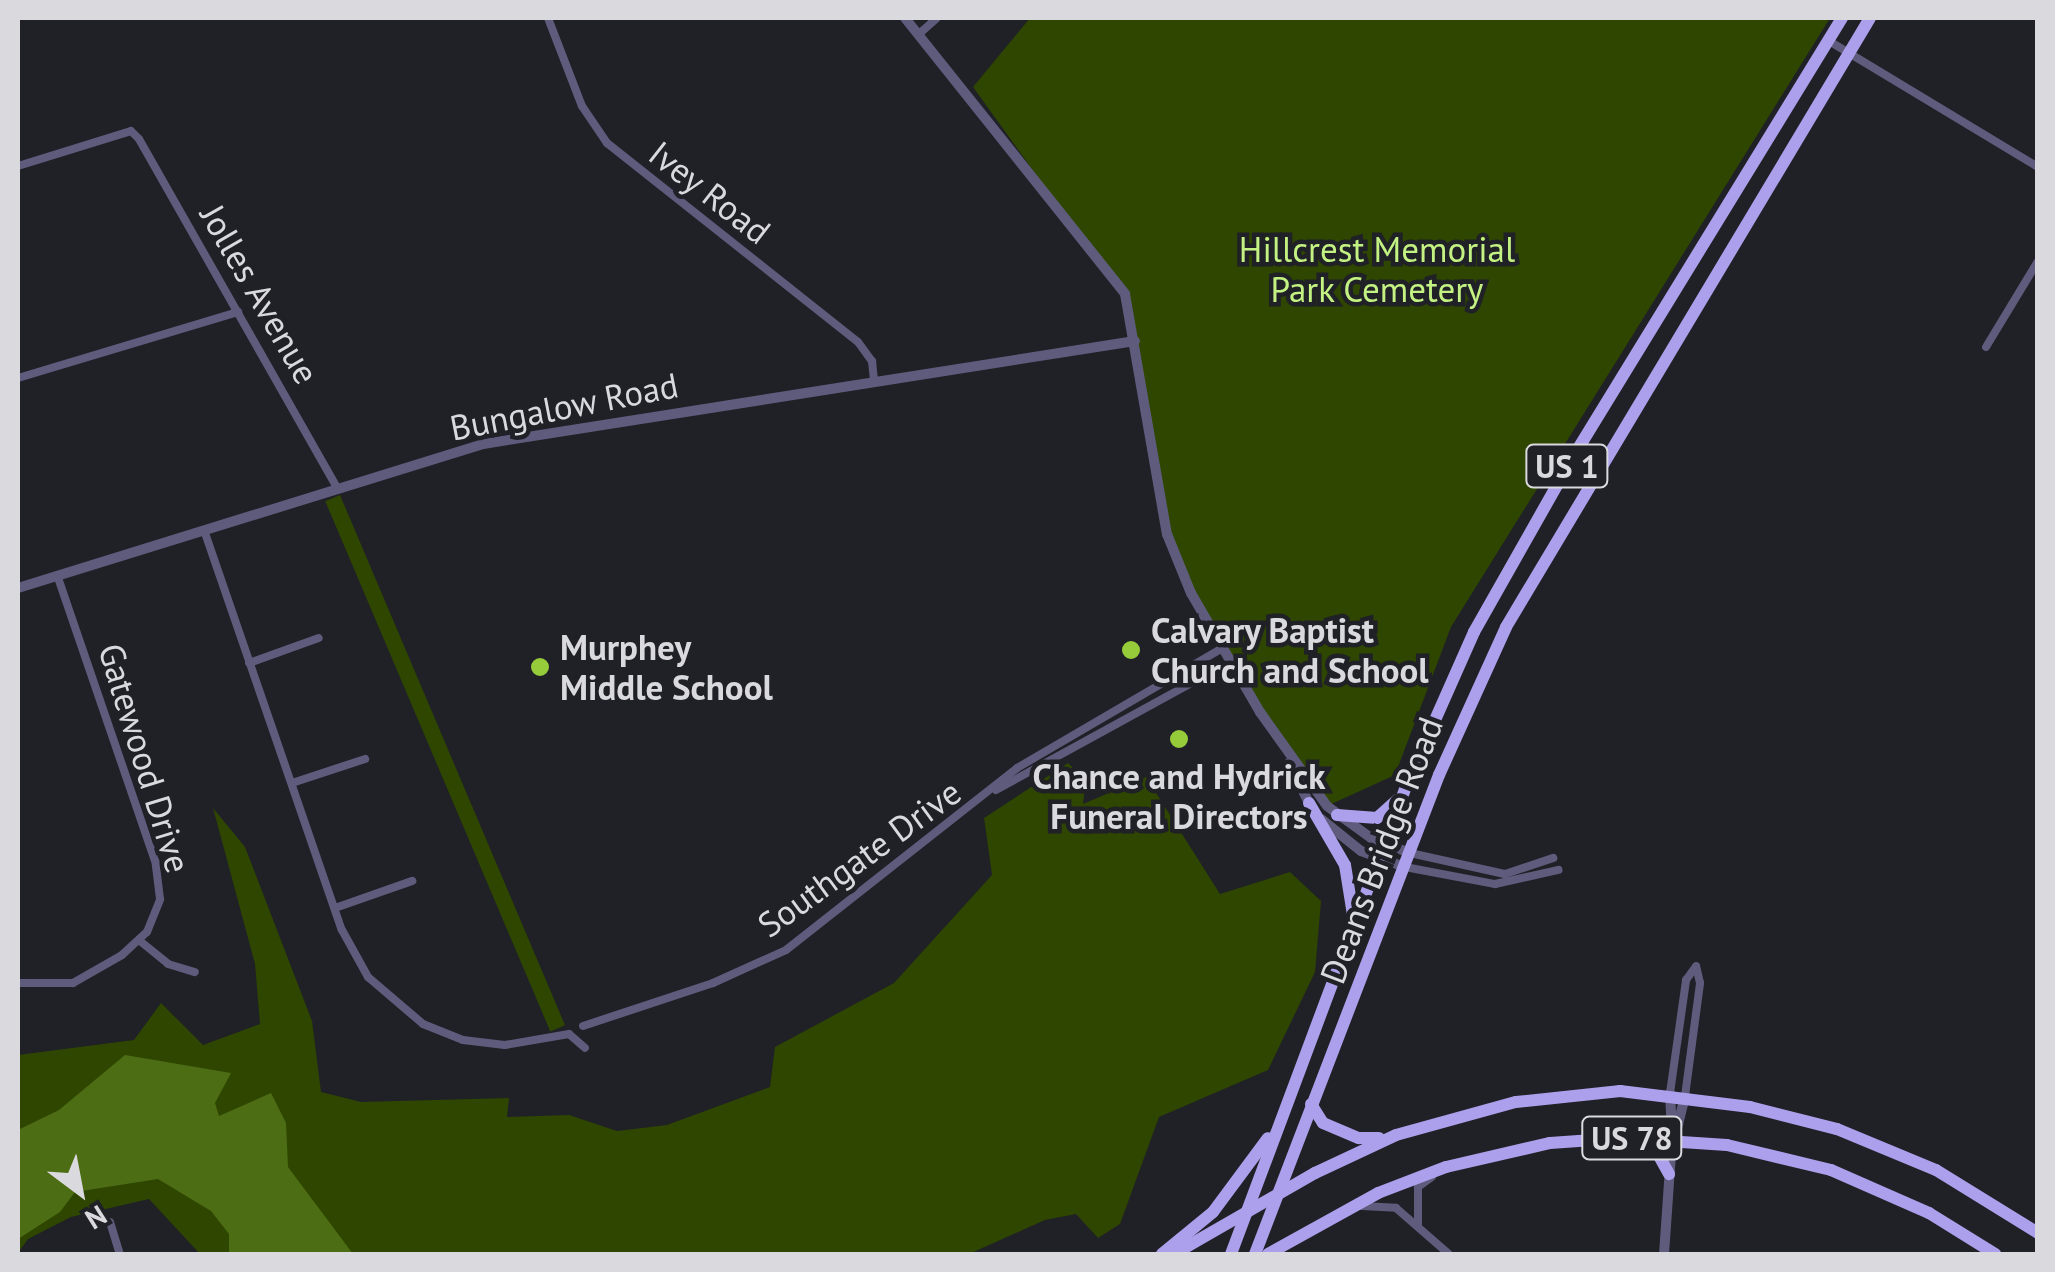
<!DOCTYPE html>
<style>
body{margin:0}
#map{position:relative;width:2055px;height:1272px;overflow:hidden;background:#202027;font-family:"PT Sans",sans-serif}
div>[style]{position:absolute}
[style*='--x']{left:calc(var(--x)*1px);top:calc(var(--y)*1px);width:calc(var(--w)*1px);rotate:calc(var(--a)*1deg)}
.green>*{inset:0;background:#2e4600;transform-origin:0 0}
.water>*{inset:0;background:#4d6d15}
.minor>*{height:8px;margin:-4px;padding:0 4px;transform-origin:4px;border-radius:4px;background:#5f5b7c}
.tertiary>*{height:10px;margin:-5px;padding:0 5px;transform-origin:5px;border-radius:5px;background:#5f5b7c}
.trunk>*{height:12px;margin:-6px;padding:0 6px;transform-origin:6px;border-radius:6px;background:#aca0ec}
.dots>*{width:28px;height:28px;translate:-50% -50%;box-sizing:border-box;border:5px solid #202027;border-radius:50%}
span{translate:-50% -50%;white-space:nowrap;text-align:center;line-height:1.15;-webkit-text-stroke:9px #202027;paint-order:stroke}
.shield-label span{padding:2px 8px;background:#202027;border:2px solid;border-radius:8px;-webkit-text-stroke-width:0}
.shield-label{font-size:32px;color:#d9d9de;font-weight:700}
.street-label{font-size:35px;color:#d9d9de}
.park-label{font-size:35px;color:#c3f282}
.poi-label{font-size:35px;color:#d9d9de;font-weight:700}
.left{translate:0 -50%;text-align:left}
.frame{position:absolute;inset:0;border:20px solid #d9d9de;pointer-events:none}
.north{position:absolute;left:30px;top:1142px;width:100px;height:100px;-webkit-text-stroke:8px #202027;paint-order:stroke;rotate:148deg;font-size:28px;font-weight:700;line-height:40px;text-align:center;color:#d9d9de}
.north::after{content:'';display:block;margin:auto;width:35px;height:45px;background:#d9d9de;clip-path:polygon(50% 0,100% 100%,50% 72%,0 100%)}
</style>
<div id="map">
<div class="green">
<div style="clip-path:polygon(1030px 18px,1830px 18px,1451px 627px,1395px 775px,1327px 806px,1207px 623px,1160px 509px,1129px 304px,973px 87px)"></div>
<div style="left:340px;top:495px;width:576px;height:16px;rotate:67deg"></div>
<div style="clip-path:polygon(1068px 763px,1086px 781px,1083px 804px,1146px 777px,1220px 894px,1290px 872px,1321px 901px,1315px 972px,1268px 1070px,1159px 1117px,1120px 1224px,1098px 1238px,1076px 1214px,1045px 1220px,969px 1254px,200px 1254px,149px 1199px,71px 1217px,28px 1239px,18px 1253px,18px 1055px,134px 1040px,161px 1003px,203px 1045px,260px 1024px,255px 964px,213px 808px,245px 847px,312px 1021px,321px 1092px,361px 1102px,509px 1098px,507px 1117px,569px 1115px,617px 1131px,667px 1125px,770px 1087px,775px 1047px,894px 983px,992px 875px,984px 818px)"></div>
</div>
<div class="water">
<div style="clip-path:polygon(125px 1055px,231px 1073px,215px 1103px,219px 1116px,271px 1093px,286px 1123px,288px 1167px,353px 1254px,229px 1254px,229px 1234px,211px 1211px,158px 1179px,75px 1192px,60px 1212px,18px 1239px,18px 1130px,59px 1110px)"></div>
</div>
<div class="minor">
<div style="--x:548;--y:18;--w:94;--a:68.9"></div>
<div style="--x:582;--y:106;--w:45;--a:56"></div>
<div style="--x:607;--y:143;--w:320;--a:38.4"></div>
<div style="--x:858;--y:342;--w:24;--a:54"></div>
<div style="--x:872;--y:361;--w:20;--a:84"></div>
<div style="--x:919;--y:34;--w:24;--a:-42"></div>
<div style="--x:1829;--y:41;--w:244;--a:31.1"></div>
<div style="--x:18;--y:166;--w:118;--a:-17.2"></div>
<div style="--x:131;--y:131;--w:11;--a:45"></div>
<div style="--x:139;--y:139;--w:401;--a:60.4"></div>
<div style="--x:1986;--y:347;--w:100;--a:-58.8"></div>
<div style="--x:18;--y:378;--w:230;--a:-16.7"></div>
<div style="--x:204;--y:530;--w:423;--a:71"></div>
<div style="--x:342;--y:930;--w:54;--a:61"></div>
<div style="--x:368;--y:977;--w:72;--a:40.5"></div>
<div style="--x:423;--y:1024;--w:43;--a:21.8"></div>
<div style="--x:463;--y:1040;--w:42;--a:6.8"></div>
<div style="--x:505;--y:1045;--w:65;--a:-9.8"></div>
<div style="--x:569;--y:1034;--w:21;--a:41"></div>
<div style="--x:249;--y:663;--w:74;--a:-19.7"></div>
<div style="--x:292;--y:783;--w:77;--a:-18.2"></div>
<div style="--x:996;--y:790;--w:267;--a:-28.7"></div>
<div style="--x:1410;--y:853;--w:97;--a:12.5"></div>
<div style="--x:1505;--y:874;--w:51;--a:-18.4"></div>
<div style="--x:1405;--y:867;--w:92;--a:10.7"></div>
<div style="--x:1495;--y:884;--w:65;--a:-12.5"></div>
<div style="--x:335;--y:908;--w:82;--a:-19.3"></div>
<div style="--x:140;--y:941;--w:36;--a:39"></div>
<div style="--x:168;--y:964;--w:28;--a:17"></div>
<div style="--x:18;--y:983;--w:55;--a:0"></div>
<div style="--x:73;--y:983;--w:56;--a:-29.7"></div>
<div style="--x:122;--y:955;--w:34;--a:-43"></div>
<div style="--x:147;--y:932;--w:35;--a:-68"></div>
<div style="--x:160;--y:899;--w:38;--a:-97"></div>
<div style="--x:155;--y:861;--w:302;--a:-108.9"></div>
<div style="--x:583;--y:1026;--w:137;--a:-18.3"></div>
<div style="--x:713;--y:983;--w:80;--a:-24.3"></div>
<div style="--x:786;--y:950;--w:294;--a:-38.2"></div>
<div style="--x:1017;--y:768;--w:238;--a:-30.3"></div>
<div style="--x:1670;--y:1093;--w:114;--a:-81.9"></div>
<div style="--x:1686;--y:980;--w:17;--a:-54"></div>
<div style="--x:1685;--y:1096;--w:114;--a:-82.4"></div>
<div style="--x:1700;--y:983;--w:17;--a:-103"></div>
<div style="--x:1362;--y:1206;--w:34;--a:3"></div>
<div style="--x:1396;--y:1208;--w:70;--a:41"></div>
<div style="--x:110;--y:1222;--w:34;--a:73"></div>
<div style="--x:1418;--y:1224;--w:37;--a:-90"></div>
<div style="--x:1418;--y:1187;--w:17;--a:-36"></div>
</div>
<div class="tertiary">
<div style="--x:905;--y:18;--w:353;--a:51.4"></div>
<div style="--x:1125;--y:294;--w:244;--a:80.1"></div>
<div style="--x:1167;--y:534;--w:64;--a:67.9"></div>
<div style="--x:1191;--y:593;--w:138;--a:59.9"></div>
<div style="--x:1260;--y:712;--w:115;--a:54.5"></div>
<div style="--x:1327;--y:806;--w:54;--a:36"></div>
<div style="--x:1371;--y:838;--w:42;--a:21"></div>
<div style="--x:18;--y:588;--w:487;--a:-17.2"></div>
<div style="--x:483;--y:444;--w:660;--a:-8.98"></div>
<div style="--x:1289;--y:763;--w:47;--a:63.4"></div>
<div style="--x:1321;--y:819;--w:51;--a:38.7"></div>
<div style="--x:1361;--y:851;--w:47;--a:20"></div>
<div style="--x:1670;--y:1093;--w:36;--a:87"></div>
<div style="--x:1664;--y:1254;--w:101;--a:-86"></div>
<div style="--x:1671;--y:1153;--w:59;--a:-76.2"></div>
</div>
<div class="trunk">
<div style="--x:1309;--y:803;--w:72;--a:59.9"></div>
<div style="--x:1345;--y:865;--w:51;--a:80.9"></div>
<div style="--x:1337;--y:815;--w:40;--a:4.3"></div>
<div style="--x:1377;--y:818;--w:27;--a:-42"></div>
<div style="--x:1311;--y:1104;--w:22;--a:58"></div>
<div style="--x:1323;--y:1123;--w:39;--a:23"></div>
<div style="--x:1359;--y:1138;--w:20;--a:0"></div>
<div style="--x:1632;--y:1146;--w:27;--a:17"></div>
<div style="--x:1658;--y:1154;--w:23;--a:61"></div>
<div style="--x:1162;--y:1254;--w:66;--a:-39.5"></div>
<div style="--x:1213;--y:1212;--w:92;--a:-53.4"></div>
<div style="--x:1174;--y:1254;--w:163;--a:-29.9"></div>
<div style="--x:1315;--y:1173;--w:89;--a:-25.1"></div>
<div style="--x:1396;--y:1135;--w:124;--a:-15.4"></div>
<div style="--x:1516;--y:1102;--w:105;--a:-6"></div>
<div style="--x:1620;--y:1091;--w:131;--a:7"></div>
<div style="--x:1750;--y:1107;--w:90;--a:14.2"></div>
<div style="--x:1837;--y:1129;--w:107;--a:22.5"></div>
<div style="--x:1936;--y:1170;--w:120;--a:31.7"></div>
<div style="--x:1231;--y:1254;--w:505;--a:-69.48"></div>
<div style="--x:1408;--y:781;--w:163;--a:-66.1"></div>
<div style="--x:1474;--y:632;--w:201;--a:-60.5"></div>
<div style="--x:1573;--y:457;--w:515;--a:-58.5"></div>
<div style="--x:1255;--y:1254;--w:513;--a:-68.99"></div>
<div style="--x:1439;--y:775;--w:162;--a:-65.6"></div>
<div style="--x:1506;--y:627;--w:709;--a:-59.13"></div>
<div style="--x:1268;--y:1254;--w:126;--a:-29"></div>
<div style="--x:1378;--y:1193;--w:73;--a:-20.9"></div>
<div style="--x:1446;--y:1167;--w:107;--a:-13"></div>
<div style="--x:1550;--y:1143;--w:71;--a:-4"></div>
<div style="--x:1621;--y:1138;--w:106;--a:3.8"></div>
<div style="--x:1727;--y:1145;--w:107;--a:13.5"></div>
<div style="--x:1831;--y:1170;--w:107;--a:23.7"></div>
<div style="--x:1929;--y:1213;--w:78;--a:31.8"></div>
</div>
<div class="dots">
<div style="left:1131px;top:650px;background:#96cc3a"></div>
<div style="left:540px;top:667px;background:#96cc3a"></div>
<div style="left:1179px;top:739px;background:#96cc3a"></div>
</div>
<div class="shield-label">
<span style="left:1567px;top:466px">US 1</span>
<span style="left:1632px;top:1138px">US 78</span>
</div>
<div class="street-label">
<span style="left:710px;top:192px;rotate:38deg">Ivey Road</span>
<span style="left:260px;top:294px;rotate:60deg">Jolles Avenue</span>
<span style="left:564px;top:406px;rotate:-11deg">Bungalow Road</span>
<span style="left:145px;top:758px;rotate:73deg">Gatewood Drive</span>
<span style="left:1381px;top:850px;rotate:-69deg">Deans Bridge Road</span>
<span style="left:859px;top:858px;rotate:-36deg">Southgate Drive</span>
</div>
<div class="park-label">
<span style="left:1377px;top:269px">Hillcrest Memorial<br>Park Cemetery</span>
</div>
<div class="poi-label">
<span class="left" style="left:1151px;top:650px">Calvary Baptist<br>Church and School</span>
<span class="left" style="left:560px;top:667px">Murphey<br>Middle School</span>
<span style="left:1179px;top:796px">Chance and Hydrick<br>Funeral Directors</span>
</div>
<div class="frame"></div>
<div class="north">N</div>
</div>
